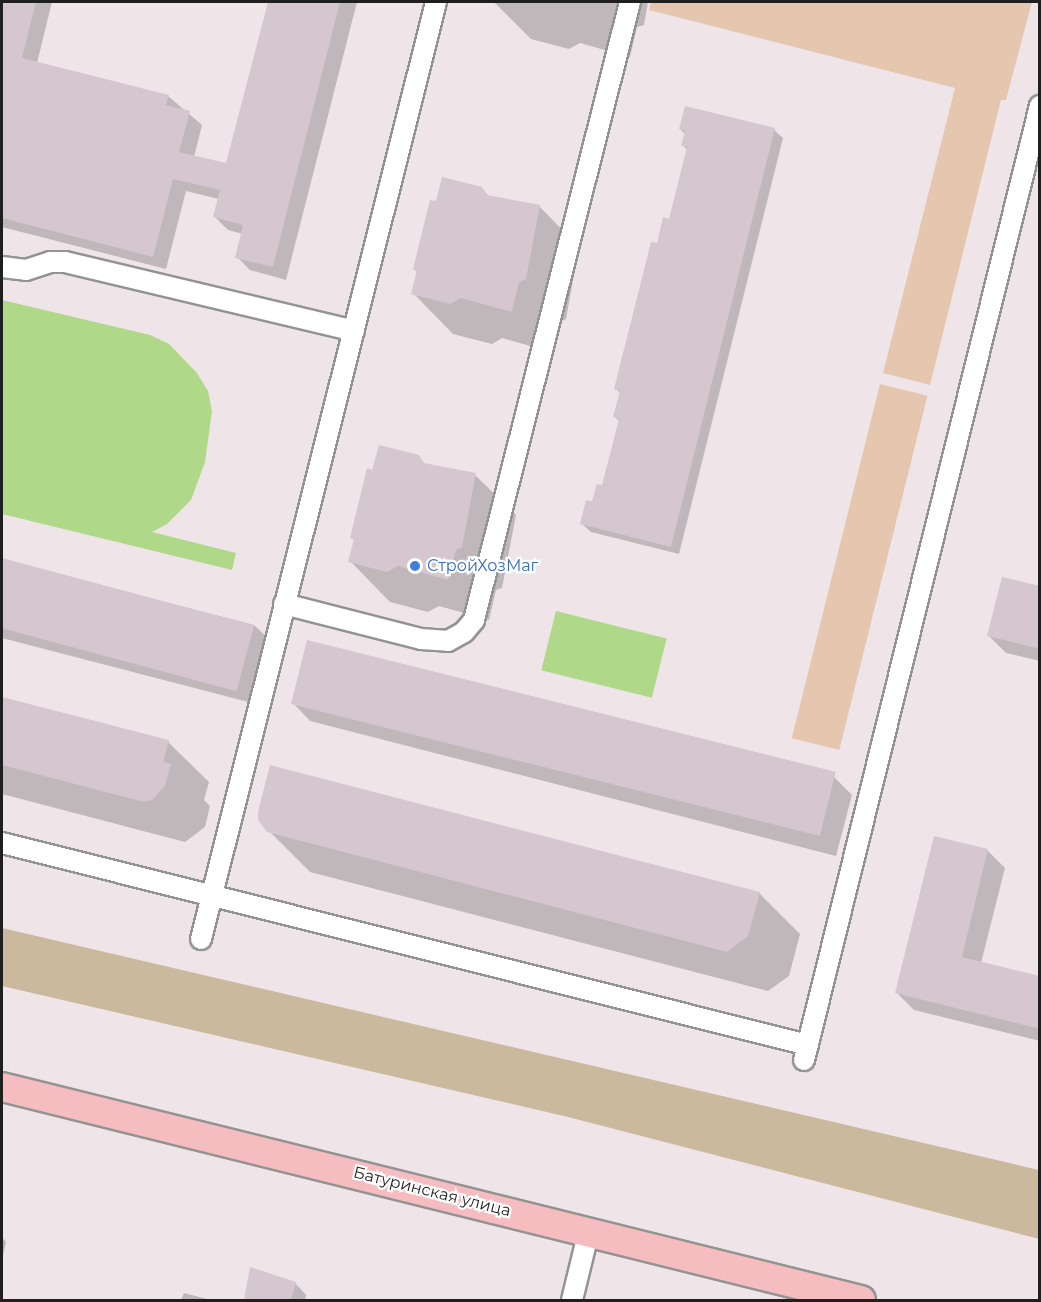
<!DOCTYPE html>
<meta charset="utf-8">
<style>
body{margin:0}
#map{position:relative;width:1041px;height:1302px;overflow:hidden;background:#efe5e9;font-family:Montserrat,sans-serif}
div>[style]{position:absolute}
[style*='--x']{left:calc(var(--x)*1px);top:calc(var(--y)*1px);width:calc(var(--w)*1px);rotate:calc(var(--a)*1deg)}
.grass>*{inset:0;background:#e5c6af;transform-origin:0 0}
.forest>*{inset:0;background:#cbb99d}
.pitch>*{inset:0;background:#afd889;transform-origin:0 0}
.shadow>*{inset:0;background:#0003}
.building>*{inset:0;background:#d5c6d0;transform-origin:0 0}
.roads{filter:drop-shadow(2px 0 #939393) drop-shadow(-2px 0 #939393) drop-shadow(0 2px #939393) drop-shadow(0 -2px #939393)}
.street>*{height:20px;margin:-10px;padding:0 10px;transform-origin:10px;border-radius:10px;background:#fff}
.secondary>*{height:28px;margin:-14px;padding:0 14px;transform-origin:14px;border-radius:14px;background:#f5bdbf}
.dots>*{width:16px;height:16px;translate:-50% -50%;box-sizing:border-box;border:3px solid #fff;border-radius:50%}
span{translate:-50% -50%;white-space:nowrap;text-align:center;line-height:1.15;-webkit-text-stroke:4.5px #fff;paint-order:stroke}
.shop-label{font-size:16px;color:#366cbe}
.left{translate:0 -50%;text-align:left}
.street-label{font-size:16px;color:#1f1f1f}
.frame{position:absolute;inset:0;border:3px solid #1f1f1f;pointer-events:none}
</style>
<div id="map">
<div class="grass">
<div style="clip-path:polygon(651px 2px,1032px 2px,1006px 100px,1001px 100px,930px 385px,883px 373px,955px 88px,649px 10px)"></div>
<div style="left:880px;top:384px;width:49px;height:365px;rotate:14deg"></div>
</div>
<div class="forest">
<div style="clip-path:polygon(2px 928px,1039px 1170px,1039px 1239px,568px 1117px,2px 986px)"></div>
</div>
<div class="pitch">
<div style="clip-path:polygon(2px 300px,150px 335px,169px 344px,197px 373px,208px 391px,212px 411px,205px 462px,191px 500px,167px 524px,152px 532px,236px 553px,232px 570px,2px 514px)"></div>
<div style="left:556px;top:611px;width:114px;height:61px;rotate:14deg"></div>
</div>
<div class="shadow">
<div style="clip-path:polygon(2px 2px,52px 2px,37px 63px,168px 96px,202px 125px,194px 157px,227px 165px,270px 2px,357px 2px,286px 280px,250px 270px,237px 257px,243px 234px,228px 230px,215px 217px,219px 199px,186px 191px,166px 269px,2px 227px)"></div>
<div style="clip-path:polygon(494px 2px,648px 2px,644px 25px,637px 27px,630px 57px,580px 43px,569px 49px,531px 39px)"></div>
<div style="clip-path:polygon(680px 129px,774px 130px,783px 138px,679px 554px,591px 532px,582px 524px,603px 487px,620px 422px,615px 417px,621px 394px,616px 389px,658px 245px,670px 220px,687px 150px,683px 145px,685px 134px)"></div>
<div style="clip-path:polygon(481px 188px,490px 197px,539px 206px,579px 247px,566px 319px,560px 322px,552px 352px,502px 338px,492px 344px,453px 334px,413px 293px,418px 273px,414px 269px,437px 203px)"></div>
<div style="clip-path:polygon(418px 456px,426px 465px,475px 475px,516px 515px,502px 588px,496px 590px,489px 620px,439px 606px,428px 612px,390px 602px,350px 561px,355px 541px,351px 537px,373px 471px)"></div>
<div style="clip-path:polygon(2px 560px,254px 625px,272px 642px,256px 704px,2px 638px)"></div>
<div style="clip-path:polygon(1040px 588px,1040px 661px,1006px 653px,989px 636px)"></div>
<div style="clip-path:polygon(308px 642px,835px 778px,852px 795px,836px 856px,310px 721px,293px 703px)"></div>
<div style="clip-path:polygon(2px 699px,168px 742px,209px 782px,204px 800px,210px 806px,205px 827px,185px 842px,2px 794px)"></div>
<div style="clip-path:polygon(269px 831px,759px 893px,800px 934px,789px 976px,768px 991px,310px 872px)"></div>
<div style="clip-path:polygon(987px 850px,1005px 868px,981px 963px,1040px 977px,1040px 1041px,914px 1010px,897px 993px)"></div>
<div style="clip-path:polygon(2px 1237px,6px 1242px,2px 1260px)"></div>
<div style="clip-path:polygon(251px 1269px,295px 1283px,306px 1295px,305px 1300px,245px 1300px)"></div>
<div style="clip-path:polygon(184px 1293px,211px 1300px,181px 1300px)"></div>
</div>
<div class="building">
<div style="clip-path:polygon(2px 2px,36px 2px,22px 58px,169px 95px,166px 105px,190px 111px,179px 152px,226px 163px,268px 2px,340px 2px,273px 267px,235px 258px,243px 225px,213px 217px,220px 190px,173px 179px,153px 257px,2px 218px)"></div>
<div style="clip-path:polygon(685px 106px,775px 128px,671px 547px,580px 524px,586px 500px,592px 501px,597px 484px,602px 485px,619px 419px,613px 417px,620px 391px,614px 389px,651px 242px,657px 243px,663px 217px,669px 219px,687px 147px,681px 146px,685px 131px,679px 129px)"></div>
<div style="clip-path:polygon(442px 177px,482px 187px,487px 195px,540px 205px,526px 279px,519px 282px,512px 312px,461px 298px,450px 304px,411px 294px,417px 270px,413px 269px,430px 200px,436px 201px)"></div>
<div style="clip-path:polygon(379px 445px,419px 455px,424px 463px,476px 473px,462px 547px,456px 550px,448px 580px,398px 566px,387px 572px,348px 562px,354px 539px,350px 538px,367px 468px,372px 470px)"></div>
<div style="left:2px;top:558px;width:261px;height:68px;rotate:15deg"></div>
<div style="clip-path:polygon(1002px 577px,1040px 586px,1040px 649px,987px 636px)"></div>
<div style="left:307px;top:640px;width:545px;height:66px;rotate:14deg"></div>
<div style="clip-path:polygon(2px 697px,169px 740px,163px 762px,171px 764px,165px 786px,152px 800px,144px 802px,2px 765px)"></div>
<div style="clip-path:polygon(270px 765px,760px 892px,748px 936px,727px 952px,267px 832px,258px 820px,258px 812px)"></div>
<div style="clip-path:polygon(934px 836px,988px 849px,962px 957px,1040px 976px,1040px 1029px,895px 993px)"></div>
<div style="clip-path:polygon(250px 1267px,296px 1282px,291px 1300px,244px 1300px)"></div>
</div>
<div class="roads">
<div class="street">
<div style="--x:2;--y:267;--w:24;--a:7"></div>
<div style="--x:26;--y:270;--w:25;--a:-18"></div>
<div style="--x:50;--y:262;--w:15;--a:0"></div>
<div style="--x:65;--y:262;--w:297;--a:13.4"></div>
<div style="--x:284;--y:604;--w:141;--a:14.3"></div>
<div style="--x:421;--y:639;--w:27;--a:4"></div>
<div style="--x:448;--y:641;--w:18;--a:-29"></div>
<div style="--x:464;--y:632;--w:16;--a:-50"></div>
<div style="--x:474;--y:620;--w:637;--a:-75.83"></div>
<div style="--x:2;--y:843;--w:831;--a:14.07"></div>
<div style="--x:201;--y:939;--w:966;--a:-75.92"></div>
<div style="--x:804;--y:1060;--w:983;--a:-76.11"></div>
<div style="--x:572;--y:1300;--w:72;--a:-76.3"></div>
</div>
<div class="secondary">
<div style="--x:2;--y:1087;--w:885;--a:13.93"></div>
</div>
</div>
<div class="dots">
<div style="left:415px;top:566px;background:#3f7fe0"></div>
</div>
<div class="shop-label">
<span class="left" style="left:427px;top:566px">СтройХозМаг</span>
</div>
<div class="street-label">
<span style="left:432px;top:1192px;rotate:14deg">Батуринская улица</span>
</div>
<div class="frame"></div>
</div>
